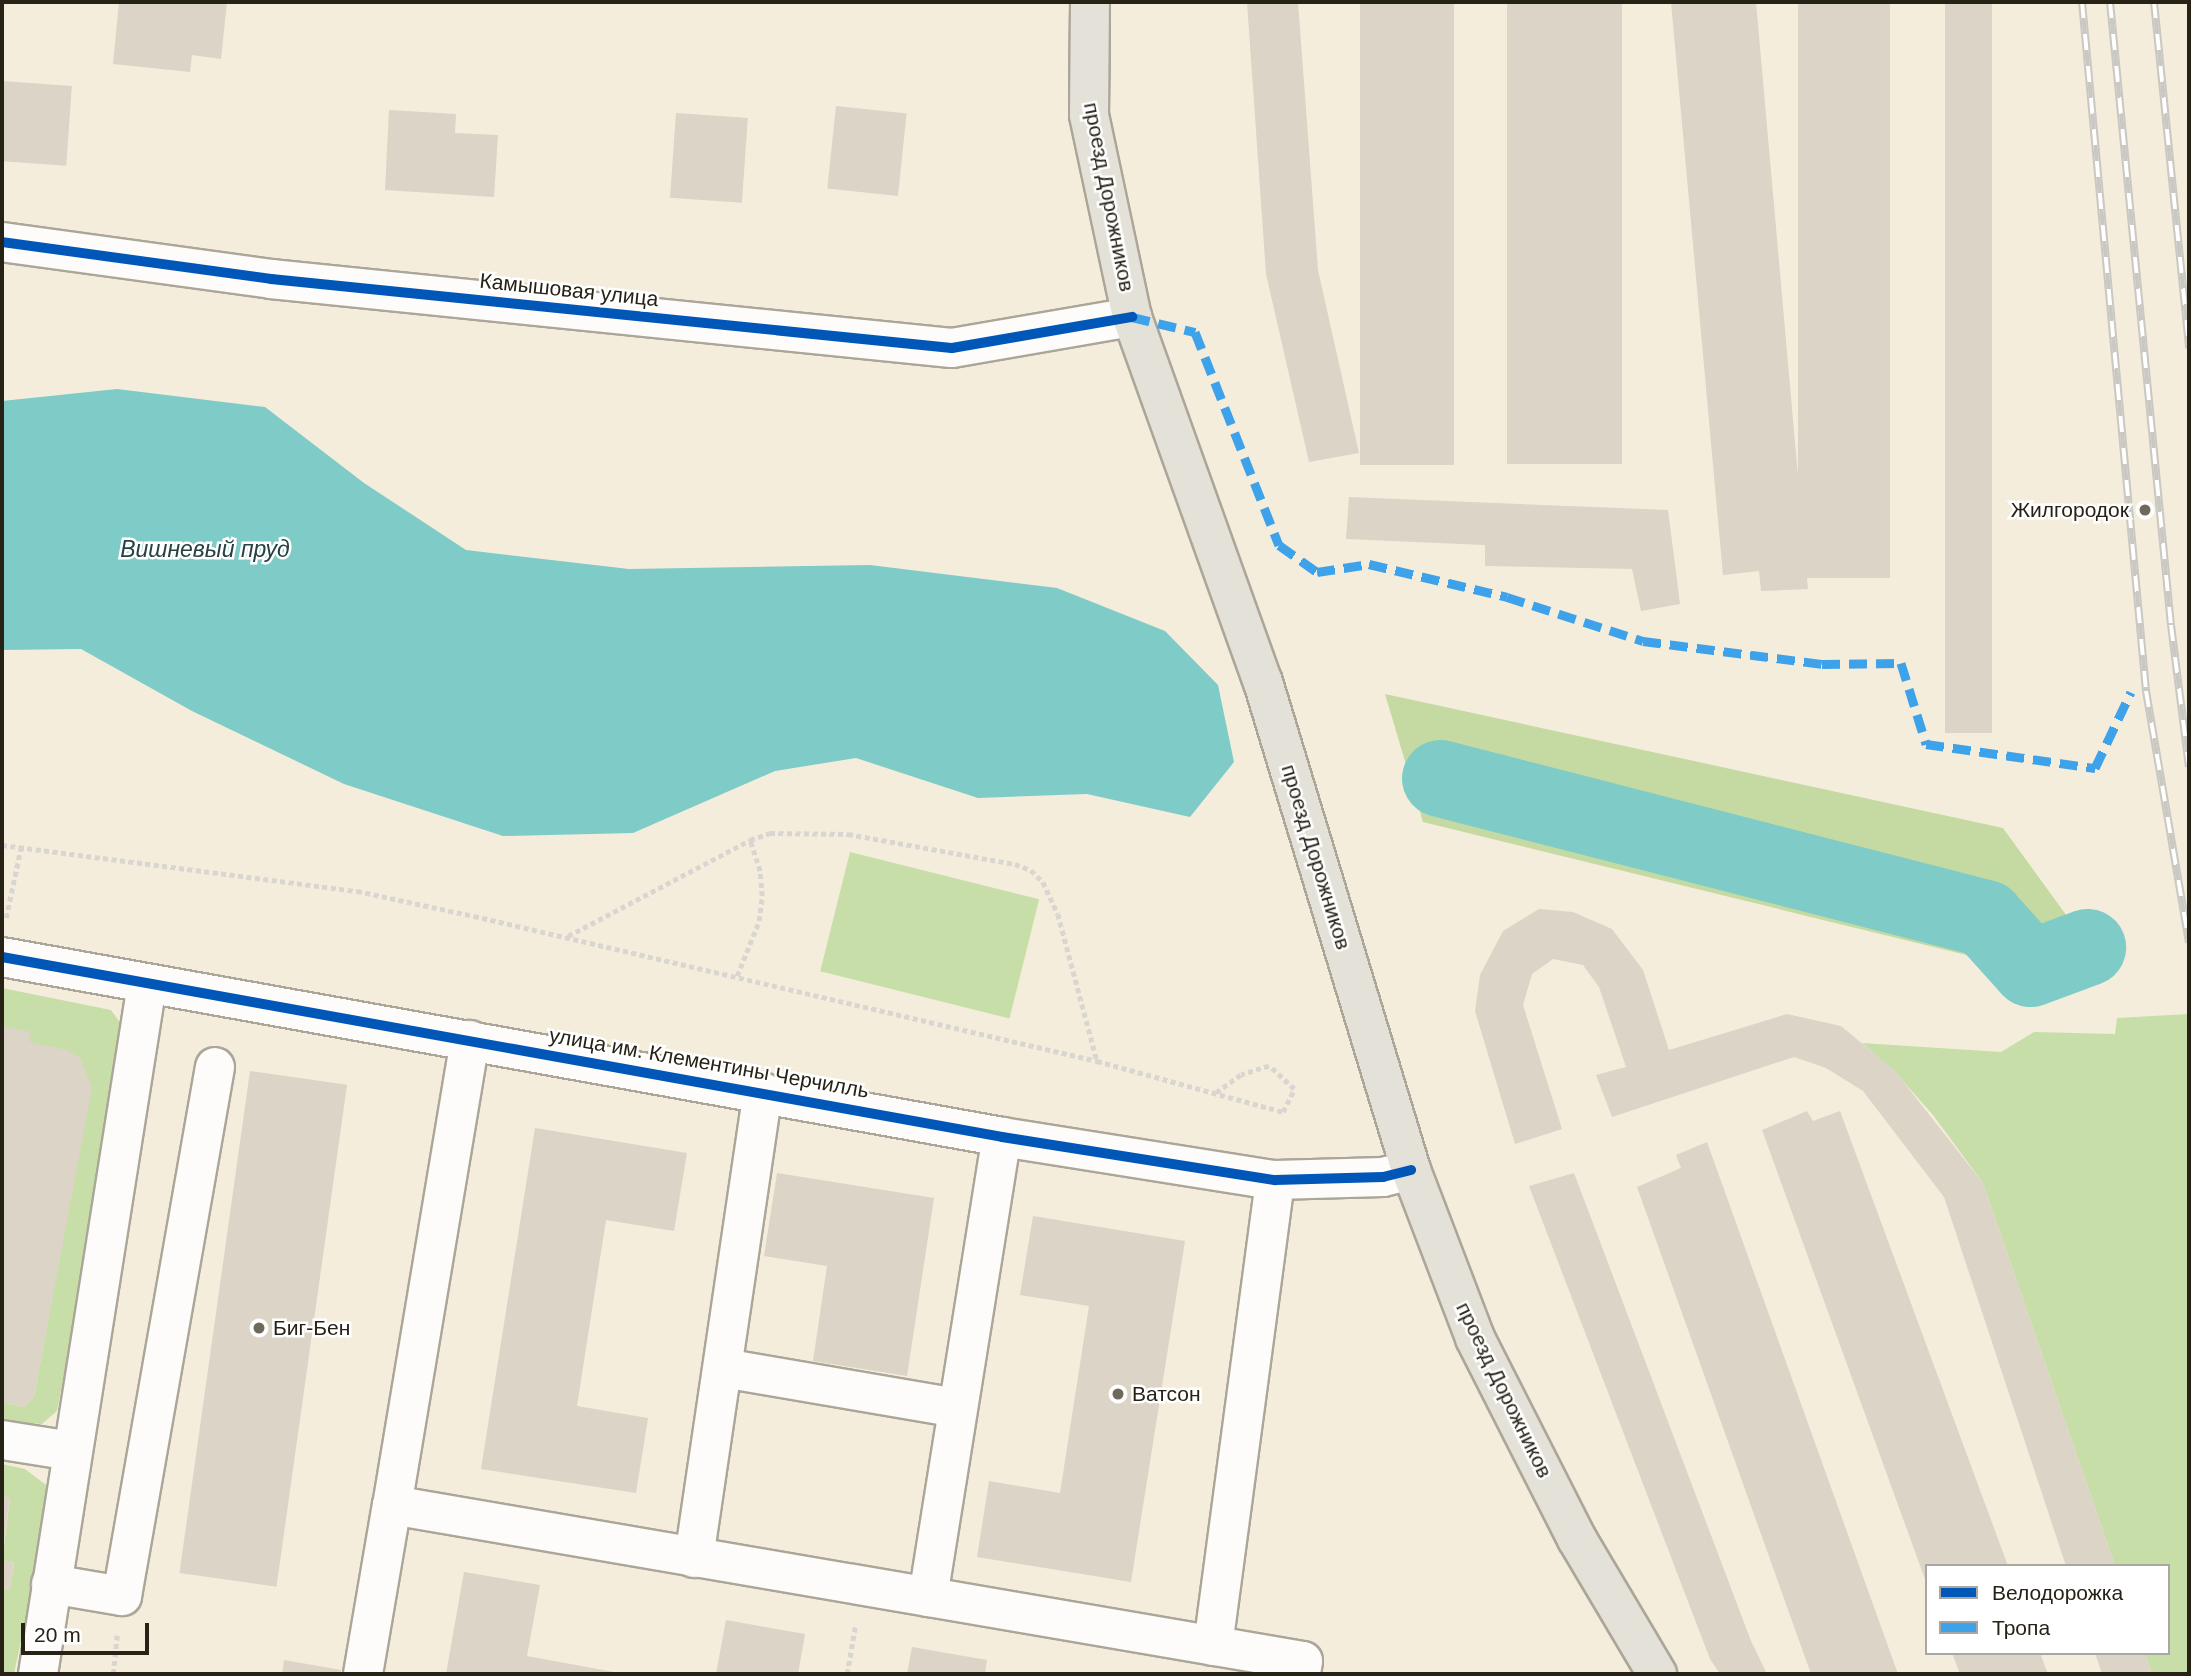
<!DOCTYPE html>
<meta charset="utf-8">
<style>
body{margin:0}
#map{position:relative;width:2191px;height:1676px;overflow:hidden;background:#f4eddc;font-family:Arial,sans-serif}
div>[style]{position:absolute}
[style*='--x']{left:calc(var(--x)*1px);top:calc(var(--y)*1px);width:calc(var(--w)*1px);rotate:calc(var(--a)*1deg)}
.green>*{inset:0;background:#c8dea8;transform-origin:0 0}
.forest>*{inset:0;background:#c4daa2}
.water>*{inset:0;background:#7ecbc7}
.river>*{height:77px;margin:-38.5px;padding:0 38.5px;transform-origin:38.5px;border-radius:38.5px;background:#7ecbc7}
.building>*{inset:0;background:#dbd4c7;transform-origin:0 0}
.path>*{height:4.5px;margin-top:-2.25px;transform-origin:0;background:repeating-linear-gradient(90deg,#d9d6d1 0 5px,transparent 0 8.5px)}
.roads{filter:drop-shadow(2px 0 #aba698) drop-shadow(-2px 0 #aba698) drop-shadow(0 2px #aba698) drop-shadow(0 -2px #aba698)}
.minor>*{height:38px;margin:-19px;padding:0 19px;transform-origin:19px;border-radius:19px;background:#fdfcfa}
.major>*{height:38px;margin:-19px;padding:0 19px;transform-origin:19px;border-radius:19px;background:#e4e1d8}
.rail>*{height:8px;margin-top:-4px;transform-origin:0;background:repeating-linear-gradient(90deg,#fff 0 16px,#cac8c3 0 32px);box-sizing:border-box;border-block:2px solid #cac8c3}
.quiet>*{height:9px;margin-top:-4.5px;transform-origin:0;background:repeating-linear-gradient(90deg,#3ea2ea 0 18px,transparent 0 27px)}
.cycleway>*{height:10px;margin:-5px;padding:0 5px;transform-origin:5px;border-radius:5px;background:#0057b8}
.dots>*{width:19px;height:19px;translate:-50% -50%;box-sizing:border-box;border:4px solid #fff;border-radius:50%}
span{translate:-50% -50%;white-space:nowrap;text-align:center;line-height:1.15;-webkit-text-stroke:5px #fff;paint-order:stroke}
.street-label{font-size:21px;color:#272216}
.poi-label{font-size:21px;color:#272216}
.right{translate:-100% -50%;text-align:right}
.left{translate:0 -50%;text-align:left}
.water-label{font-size:23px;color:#284142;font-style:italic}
.frame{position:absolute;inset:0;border:4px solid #272216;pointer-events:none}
.legend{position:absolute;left:1925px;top:1564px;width:245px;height:91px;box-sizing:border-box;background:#fff;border:2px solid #a9a7a2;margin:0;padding:9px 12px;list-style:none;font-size:21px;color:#272216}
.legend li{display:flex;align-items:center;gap:14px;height:35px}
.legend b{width:35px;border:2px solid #a9a7a2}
.scale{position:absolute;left:21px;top:1623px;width:128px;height:32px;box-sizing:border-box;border:4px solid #272216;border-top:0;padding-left:9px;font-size:21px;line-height:24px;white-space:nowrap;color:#272216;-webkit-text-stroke:5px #fff;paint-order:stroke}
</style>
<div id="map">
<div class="green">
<div style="left:850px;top:852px;width:195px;height:123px;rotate:14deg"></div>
<div style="clip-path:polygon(2px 988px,111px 1010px,129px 1035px,57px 1411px,42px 1424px,2px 1421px,2px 1402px,24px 1407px,34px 1397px,91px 1087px,80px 1058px,29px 1042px,2px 1027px)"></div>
<div style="clip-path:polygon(2189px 1014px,2189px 1674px,2152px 1674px,2145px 1653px,2168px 1653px,2168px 1566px,2115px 1566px,1983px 1183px,1933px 1115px,1894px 1071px,1862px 1043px,2001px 1052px,2034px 1032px,2115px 1034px,2117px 1018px)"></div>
<div style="clip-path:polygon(2px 1464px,25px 1469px,50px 1488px,50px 1506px,14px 1674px,2px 1674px,2px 1588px,10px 1589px,14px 1563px,2px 1561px,10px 1498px,2px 1496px)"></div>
</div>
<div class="forest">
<div style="clip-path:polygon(1385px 694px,2003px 828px,2077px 930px,1991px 961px,1423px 822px)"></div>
</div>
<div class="water">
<div style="clip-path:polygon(117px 389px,265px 407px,364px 483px,466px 550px,629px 569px,870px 565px,1057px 588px,1165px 631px,1218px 685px,1234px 762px,1190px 817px,1087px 794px,978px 798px,856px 758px,775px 771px,633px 833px,503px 836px,344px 784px,192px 711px,81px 649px,2px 650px,2px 401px)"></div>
</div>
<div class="river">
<div style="--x:1440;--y:778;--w:563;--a:14.41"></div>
<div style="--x:1985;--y:918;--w:67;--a:48"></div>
<div style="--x:2030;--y:968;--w:61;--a:-20.2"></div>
</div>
<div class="building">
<div style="clip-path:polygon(119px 2px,227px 2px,221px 59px,192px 55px,190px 72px,113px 64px)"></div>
<div style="clip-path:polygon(1247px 2px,1298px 2px,1318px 270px,1359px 453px,1309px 462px,1266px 274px)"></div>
<div style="left:1360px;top:2px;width:94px;height:463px"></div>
<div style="left:1507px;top:2px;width:115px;height:462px"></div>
<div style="clip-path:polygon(1671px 2px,1756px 2px,1808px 589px,1761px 591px,1759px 571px,1723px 575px)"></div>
<div style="left:1798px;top:2px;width:92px;height:576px"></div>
<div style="left:1945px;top:2px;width:47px;height:731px"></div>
<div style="left:2px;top:81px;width:70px;height:80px;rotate:4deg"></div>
<div style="left:836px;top:106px;width:71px;height:83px;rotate:6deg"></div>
<div style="clip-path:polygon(389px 110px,456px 114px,455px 133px,498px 135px,494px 197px,385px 190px)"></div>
<div style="left:676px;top:113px;width:72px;height:85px;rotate:4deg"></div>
<div style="clip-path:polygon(1349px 497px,1668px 510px,1680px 604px,1641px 611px,1632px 569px,1485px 566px,1485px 545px,1346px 539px)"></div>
<div style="clip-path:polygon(1539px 909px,1573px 912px,1612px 929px,1643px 970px,1669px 1050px,1787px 1014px,1841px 1026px,1894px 1070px,1983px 1183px,2115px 1566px,2066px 1566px,1944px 1197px,1863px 1091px,1826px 1068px,1794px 1057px,1612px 1117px,1596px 1075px,1626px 1067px,1599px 987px,1583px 965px,1553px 959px,1532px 974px,1523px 1005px,1562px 1129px,1515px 1144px,1475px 1011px,1480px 975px,1503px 931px)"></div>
<div style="clip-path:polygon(2px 1026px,31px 1032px,29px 1042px,67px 1050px,80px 1058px,92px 1087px,34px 1397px,24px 1407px,2px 1402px)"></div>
<div style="left:250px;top:1071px;width:98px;height:507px;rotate:8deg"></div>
<div style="clip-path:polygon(1807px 1111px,1813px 1121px,1840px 1111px,2008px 1566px,1927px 1566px,1926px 1582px,1762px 1130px)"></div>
<div style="clip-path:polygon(535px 1128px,687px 1153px,674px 1231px,606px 1220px,577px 1406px,648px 1418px,636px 1493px,481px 1469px)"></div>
<div style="clip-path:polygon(1707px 1142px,1898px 1674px,1811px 1674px,1637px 1187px,1681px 1168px,1676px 1155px)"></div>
<div style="clip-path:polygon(777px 1173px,934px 1198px,907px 1376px,813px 1361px,827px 1266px,764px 1256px)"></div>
<div style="clip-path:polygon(1574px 1173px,1751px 1641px,1767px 1674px,1720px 1674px,1710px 1659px,1529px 1186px)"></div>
<div style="clip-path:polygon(1033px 1216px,1185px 1241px,1131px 1582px,977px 1557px,989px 1481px,1060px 1493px,1089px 1306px,1020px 1295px)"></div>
<div style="clip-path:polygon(2px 1496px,10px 1497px,3px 1549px,2px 1549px)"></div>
<div style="clip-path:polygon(2px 1561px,14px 1563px,10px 1589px,2px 1588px)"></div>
<div style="clip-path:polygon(464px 1572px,540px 1585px,527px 1656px,625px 1674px,446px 1674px)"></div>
<div style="clip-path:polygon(726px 1620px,805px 1634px,798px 1674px,716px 1674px)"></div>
<div style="clip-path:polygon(912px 1647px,987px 1660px,985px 1674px,907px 1674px)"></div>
<div style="clip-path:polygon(1952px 1653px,2040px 1653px,2048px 1674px,1960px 1674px)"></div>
<div style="clip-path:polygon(2095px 1653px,2145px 1653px,2152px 1674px,2102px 1674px)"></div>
<div style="clip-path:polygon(284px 1660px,341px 1670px,340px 1674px,282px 1674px)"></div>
</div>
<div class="path">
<div style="--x:2;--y:845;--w:358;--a:7.4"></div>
<div style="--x:357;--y:891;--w:120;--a:12.1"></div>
<div style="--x:474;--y:916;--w:640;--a:13.1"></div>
<div style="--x:1097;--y:1061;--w:193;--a:15.3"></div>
<div style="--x:1283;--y:1112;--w:25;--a:-64"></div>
<div style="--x:1294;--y:1089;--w:34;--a:-137"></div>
<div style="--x:1269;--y:1066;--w:29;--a:162"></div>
<div style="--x:1241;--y:1075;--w:31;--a:144"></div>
<div style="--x:6;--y:918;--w:73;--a:-78.1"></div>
<div style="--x:568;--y:936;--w:206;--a:-27.8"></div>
<div style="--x:737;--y:976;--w:59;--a:-68.2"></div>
<div style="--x:759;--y:921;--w:25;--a:-83"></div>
<div style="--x:762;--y:896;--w:25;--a:-95"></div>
<div style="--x:760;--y:871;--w:33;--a:-108"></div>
<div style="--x:750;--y:840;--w:21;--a:-19"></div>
<div style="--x:770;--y:833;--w:78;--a:0.7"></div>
<div style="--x:848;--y:834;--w:170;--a:10.2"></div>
<div style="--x:1015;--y:864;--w:17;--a:21"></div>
<div style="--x:1031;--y:870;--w:17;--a:45"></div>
<div style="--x:1043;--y:882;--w:35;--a:65"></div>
<div style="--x:1058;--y:914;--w:152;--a:75.1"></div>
<div style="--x:113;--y:1674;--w:39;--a:-84"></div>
<div style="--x:847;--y:1674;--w:48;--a:-80.3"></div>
</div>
<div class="roads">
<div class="minor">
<div style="--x:2;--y:242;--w:272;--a:7.8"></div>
<div style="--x:271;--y:279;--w:684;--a:5.79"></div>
<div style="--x:952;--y:348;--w:183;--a:-9.8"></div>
<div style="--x:2;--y:957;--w:1016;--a:10.2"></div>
<div style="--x:1002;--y:1137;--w:276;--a:9"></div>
<div style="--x:1275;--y:1180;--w:108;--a:-1.6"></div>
<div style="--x:1383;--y:1177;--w:29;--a:-14"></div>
<div style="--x:470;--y:1040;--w:471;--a:99.5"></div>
<div style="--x:392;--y:1505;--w:924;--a:9.72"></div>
<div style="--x:1303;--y:1661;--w:13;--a:99"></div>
<div style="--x:723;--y:1368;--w:237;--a:9.7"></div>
<div style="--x:2;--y:1440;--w:71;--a:8.9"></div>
<div style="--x:694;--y:1558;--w:471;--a:-81.6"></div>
<div style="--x:51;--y:1584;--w:72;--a:9.6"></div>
<div style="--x:122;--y:1596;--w:537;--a:-80.03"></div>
<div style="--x:928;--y:1597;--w:466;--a:-80.9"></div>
<div style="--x:1213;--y:1646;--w:470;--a:-82.4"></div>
<div style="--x:38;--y:1674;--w:699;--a:-81.02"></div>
<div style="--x:363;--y:1674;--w:171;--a:-80.3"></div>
</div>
<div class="major">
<div style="--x:1090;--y:2;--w:113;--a:90.5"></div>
<div style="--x:1089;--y:115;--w:207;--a:78"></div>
<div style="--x:1132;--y:317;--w:388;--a:70.3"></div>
<div style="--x:1263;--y:682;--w:510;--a:73.13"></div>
<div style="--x:1411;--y:1170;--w:180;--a:69.1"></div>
<div style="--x:1475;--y:1338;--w:225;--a:63.1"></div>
<div style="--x:1577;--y:1539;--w:157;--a:59.3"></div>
</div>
</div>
<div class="rail">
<div style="--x:2082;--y:2;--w:692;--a:84.69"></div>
<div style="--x:2146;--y:691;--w:255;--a:80.3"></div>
<div style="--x:2110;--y:2;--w:626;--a:84.41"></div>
<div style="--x:2171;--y:625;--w:143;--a:82.8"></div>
<div style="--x:2154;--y:2;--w:348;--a:84.2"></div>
</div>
<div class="quiet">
<div style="--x:1132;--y:317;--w:65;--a:13.4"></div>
<div style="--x:1195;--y:332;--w:229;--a:68.5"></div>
<div style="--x:1279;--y:545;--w:47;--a:35.4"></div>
<div style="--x:1317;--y:572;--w:53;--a:-8.7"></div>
<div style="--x:1369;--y:564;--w:142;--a:13.4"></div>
<div style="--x:1507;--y:597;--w:143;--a:17.9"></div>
<div style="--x:1643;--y:641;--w:180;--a:7.3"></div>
<div style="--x:1822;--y:664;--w:79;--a:-0.7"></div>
<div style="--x:1901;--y:663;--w:85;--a:72.8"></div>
<div style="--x:1926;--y:744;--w:171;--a:8.1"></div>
<div style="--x:2095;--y:768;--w:84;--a:-64.7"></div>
</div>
<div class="cycleway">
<div style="--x:2;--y:242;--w:272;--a:7.8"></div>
<div style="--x:271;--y:279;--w:684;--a:5.79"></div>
<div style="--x:952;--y:348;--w:183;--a:-9.8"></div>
<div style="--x:2;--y:957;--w:1016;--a:10.2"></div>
<div style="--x:1002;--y:1137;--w:276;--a:9"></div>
<div style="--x:1275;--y:1180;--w:108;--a:-1.6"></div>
<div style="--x:1383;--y:1177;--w:29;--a:-14"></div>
</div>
<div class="dots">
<div style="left:2145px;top:510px;background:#6f695b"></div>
<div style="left:259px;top:1328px;background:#6f695b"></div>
<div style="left:1118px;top:1394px;background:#6f695b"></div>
</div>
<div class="street-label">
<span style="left:1109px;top:197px;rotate:79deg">проезд Дорожников</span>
<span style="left:569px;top:290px;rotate:6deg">Камышовая улица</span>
<span style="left:1316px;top:857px;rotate:73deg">проезд Дорожников</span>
<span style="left:709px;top:1063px;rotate:10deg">улица им. Клементины Черчилль</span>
<span style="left:1504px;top:1390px;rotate:64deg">проезд Дорожников</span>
</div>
<div class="poi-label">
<span class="right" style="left:2129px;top:510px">Жилгородок</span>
<span class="left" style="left:273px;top:1328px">Биг-Бен</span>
<span class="left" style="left:1132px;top:1394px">Ватсон</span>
</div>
<div class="water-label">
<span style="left:205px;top:549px">Вишневый пруд</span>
</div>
<div class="frame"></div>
<ul class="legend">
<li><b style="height:9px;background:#0057b8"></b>Велодорожка</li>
<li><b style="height:9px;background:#3ea2ea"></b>Тропа</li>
</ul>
<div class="scale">20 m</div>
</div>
